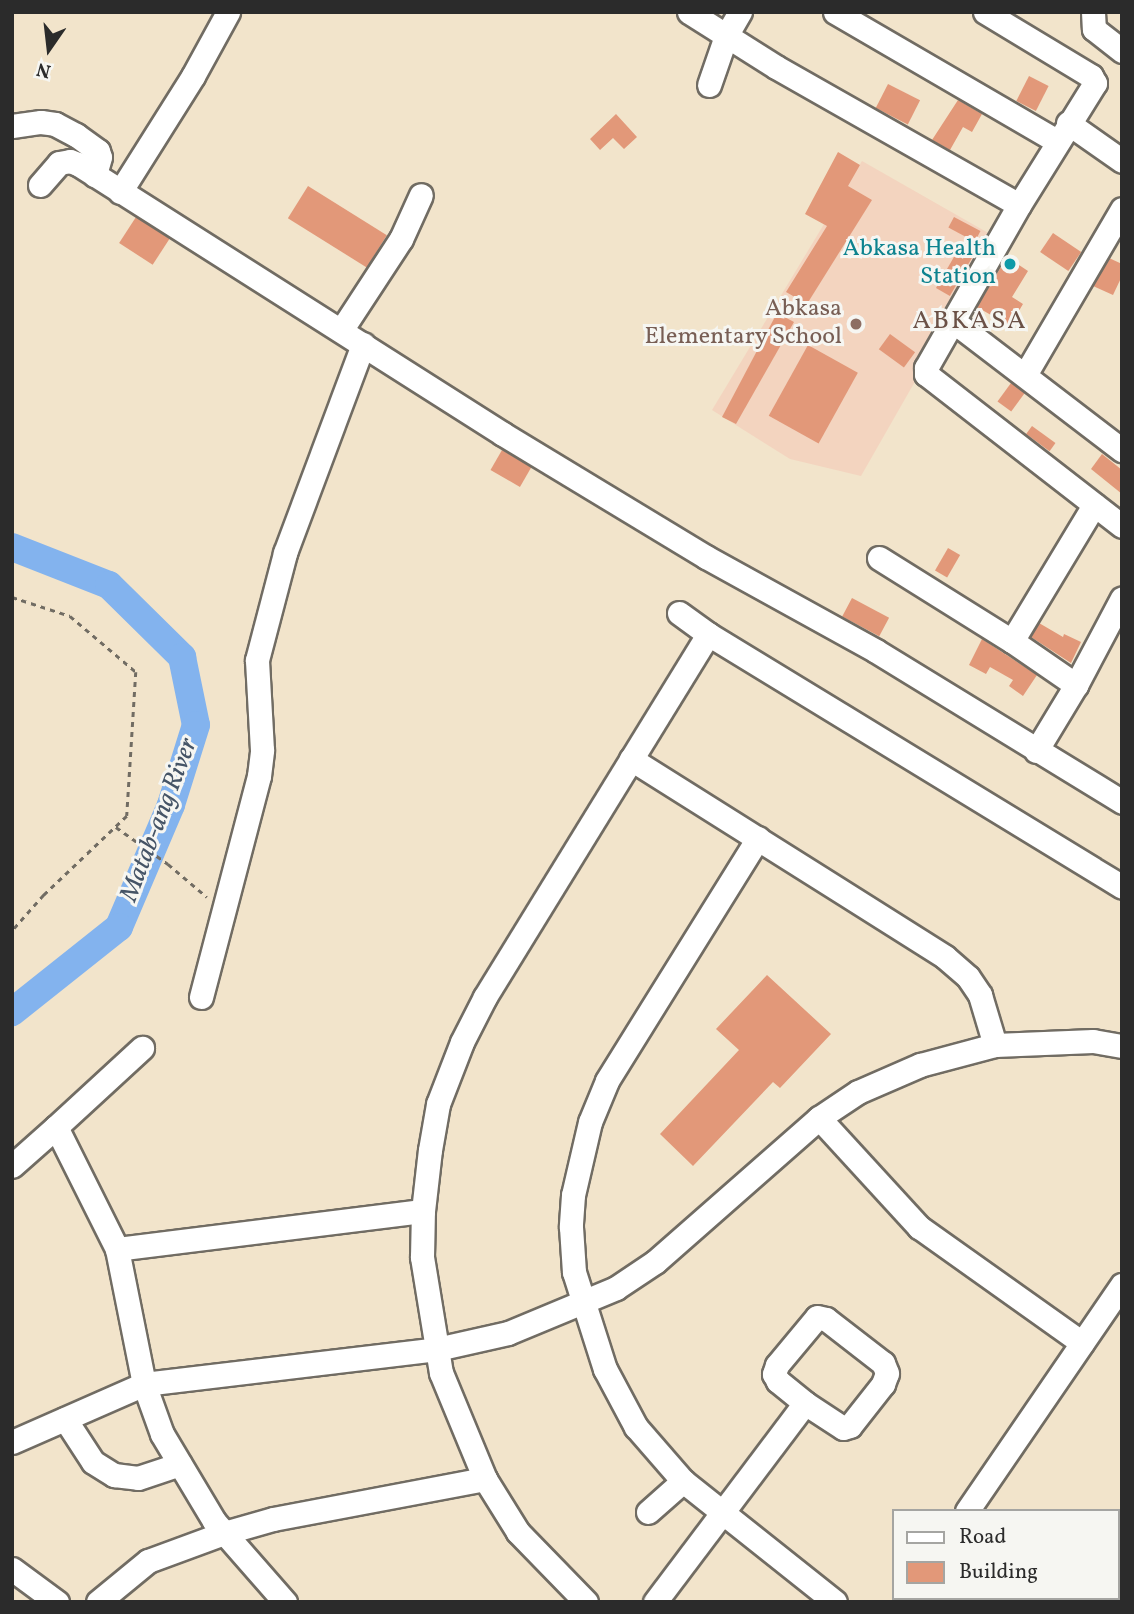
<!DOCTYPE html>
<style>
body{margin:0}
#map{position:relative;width:1134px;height:1614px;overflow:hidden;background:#f2e4cb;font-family:Vollkorn,serif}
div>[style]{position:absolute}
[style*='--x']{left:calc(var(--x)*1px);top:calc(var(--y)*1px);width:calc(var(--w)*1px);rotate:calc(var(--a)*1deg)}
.built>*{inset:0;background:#f3d4bf}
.river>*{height:28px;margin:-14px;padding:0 14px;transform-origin:14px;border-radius:14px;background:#83b3ee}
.building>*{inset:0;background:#e29879;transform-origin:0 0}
.path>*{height:2.5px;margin-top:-1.25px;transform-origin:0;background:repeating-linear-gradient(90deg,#716c63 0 5px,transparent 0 10px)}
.roads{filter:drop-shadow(2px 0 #716c63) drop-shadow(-2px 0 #716c63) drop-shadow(0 2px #716c63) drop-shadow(0 -2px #716c63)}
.minor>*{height:23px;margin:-11.5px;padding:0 11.5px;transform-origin:11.5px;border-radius:11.5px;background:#fff}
.dots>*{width:19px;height:19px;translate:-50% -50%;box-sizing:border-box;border:4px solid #f6f6f2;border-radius:50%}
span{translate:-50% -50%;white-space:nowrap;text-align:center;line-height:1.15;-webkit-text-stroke:6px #f6f6f2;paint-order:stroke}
.culture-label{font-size:24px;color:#0d838f}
.right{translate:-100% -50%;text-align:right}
.education-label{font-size:24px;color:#785e54}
.neighbourhood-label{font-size:26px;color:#6b5146;letter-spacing:2px}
.water-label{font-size:26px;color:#455466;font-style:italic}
.frame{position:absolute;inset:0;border:14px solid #2b2b2b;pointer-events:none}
.legend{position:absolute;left:892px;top:1509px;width:228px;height:91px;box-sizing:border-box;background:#f6f6f2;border:2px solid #a5a5a2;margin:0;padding:9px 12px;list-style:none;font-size:21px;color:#2b2b2b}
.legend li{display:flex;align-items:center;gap:14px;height:35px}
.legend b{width:35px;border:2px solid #a5a5a2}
.north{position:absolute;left:14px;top:14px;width:70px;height:70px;-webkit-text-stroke:5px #f6f6f2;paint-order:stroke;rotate:194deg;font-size:19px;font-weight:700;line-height:28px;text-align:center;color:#2b2b2b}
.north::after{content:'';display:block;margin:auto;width:24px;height:32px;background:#2b2b2b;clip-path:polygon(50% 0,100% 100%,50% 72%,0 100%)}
</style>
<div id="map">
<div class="built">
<div style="clip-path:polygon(862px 161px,997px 238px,861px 476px,790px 459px,712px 410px)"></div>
</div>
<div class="river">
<div style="--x:12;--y:547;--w:104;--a:21.4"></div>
<div style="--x:109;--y:585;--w:103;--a:44.6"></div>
<div style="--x:182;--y:657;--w:69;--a:78.4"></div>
<div style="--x:196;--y:725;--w:84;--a:107.4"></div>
<div style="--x:171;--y:805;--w:133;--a:113.1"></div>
<div style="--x:119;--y:927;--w:137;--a:141.5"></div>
</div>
<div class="building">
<div style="left:1029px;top:76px;width:22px;height:28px;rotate:27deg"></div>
<div style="left:888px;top:84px;width:36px;height:27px;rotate:27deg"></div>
<div style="clip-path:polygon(958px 100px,982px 114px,972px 132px,963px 127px,950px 150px,932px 140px)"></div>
<div style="clip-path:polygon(616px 114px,637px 137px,624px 149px,613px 138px,600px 150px,590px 139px)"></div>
<div style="clip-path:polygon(838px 152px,860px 165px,848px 186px,872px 200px,807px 304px,786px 292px,827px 226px,805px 214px)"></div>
<div style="left:308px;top:186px;width:93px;height:38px;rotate:32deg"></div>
<div style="left:136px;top:217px;width:40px;height:31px;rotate:33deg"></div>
<div style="left:954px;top:217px;width:30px;height:12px;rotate:28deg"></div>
<div style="left:1053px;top:233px;width:34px;height:23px;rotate:34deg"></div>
<div style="left:958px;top:250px;width:16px;height:44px;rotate:30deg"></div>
<div style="clip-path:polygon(1007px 257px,1028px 271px,1012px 297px,1023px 304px,1010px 326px,977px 307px)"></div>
<div style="clip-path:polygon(1109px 258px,1122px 264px,1122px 276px,1113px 295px,1093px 286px)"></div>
<div style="clip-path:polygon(777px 313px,794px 322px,736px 424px,722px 417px)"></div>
<div style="left:890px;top:334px;width:31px;height:19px;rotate:36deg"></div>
<div style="left:808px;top:345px;width:57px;height:81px;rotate:29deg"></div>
<div style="left:1011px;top:383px;width:17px;height:23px;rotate:36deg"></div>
<div style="left:1032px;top:426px;width:29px;height:10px;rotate:36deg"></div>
<div style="left:502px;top:450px;width:34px;height:23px;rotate:30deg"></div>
<div style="clip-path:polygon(1102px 454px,1122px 470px,1122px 494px,1091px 469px)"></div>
<div style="left:948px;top:548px;width:14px;height:26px;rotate:30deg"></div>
<div style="left:852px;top:598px;width:42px;height:21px;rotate:28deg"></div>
<div style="clip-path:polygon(1039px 623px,1063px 637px,1064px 634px,1081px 642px,1071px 663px,1031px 637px)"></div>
<div style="clip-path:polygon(982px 639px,1037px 675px,1023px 696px,1009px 686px,1013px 680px,990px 667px,986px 674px,969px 665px)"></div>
<div style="clip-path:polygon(767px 975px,831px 1034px,780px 1088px,773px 1082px,693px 1166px,660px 1134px,739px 1050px,716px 1029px)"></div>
</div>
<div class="path">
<div style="--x:12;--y:597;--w:61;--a:18.1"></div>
<div style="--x:70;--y:616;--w:87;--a:40.3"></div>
<div style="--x:136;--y:672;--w:144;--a:93.6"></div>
<div style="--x:127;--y:816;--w:115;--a:136.4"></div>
<div style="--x:44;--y:895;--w:48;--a:131.6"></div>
<div style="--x:116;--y:827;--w:64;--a:35.4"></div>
<div style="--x:168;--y:864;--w:51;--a:40.2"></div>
</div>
<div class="roads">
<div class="minor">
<div style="--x:689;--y:12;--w:103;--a:32.3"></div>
<div style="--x:776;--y:67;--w:279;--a:29.6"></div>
<div style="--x:835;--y:12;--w:257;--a:30.2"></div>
<div style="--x:985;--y:12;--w:124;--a:31.1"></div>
<div style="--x:1091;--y:76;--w:8;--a:60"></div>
<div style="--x:1095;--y:83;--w:144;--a:121.9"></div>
<div style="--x:1019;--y:205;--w:188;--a:119.7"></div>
<div style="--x:926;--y:368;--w:6;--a:90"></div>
<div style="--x:926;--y:374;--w:248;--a:37.8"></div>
<div style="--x:1093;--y:12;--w:17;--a:87"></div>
<div style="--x:1094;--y:29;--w:36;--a:38"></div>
<div style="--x:709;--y:85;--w:52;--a:-70.9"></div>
<div style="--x:726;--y:36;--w:28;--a:-60"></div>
<div style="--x:1068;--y:123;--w:66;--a:35.1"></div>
<div style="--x:12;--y:126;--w:29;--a:-8"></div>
<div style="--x:41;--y:122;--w:14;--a:8"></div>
<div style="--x:55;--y:124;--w:24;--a:28"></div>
<div style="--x:76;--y:135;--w:27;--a:36"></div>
<div style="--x:98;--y:151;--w:6;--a:72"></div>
<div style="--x:100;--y:157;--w:19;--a:106"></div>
<div style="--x:40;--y:185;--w:29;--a:-49"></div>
<div style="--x:59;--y:163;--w:11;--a:-10"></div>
<div style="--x:70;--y:161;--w:9;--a:21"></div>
<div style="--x:78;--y:164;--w:504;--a:32.43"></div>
<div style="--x:503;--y:434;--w:237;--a:31.2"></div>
<div style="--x:706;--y:557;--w:194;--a:28.9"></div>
<div style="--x:876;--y:651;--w:289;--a:31.5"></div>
<div style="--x:120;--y:192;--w:137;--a:-57.8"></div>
<div style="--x:193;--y:76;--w:73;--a:-61.3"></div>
<div style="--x:953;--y:321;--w:213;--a:37.4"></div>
<div style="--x:342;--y:329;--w:108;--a:-56.8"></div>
<div style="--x:401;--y:239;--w:48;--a:-65.6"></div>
<div style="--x:1025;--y:375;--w:192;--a:-59.7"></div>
<div style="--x:879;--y:558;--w:157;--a:32"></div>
<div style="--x:1012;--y:641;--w:78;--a:34.5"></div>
<div style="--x:679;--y:613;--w:36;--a:36"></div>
<div style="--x:708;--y:634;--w:485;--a:31.4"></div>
<div style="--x:1012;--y:641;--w:159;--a:-58.9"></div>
<div style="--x:1036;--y:751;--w:77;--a:-58.8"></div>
<div style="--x:1076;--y:685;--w:98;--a:-62.1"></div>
<div style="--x:631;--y:759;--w:371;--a:32.2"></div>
<div style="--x:945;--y:957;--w:30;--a:41"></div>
<div style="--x:968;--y:977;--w:22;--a:56"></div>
<div style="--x:980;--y:995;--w:52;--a:73.3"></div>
<div style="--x:758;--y:838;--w:286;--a:121.9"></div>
<div style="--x:607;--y:1081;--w:44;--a:112.5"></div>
<div style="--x:590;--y:1122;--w:75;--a:103.1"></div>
<div style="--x:573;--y:1195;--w:32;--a:94"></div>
<div style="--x:571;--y:1227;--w:45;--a:86.2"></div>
<div style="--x:574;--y:1272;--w:102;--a:72.3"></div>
<div style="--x:605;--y:1369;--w:66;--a:61.9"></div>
<div style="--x:636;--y:1427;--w:72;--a:49"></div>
<div style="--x:683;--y:1481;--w:194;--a:38.5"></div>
<div style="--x:201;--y:997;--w:228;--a:-75.3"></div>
<div style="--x:259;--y:776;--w:26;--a:-83"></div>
<div style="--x:262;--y:750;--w:90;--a:-93.2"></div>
<div style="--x:257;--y:660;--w:111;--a:-75.3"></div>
<div style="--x:285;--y:553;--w:223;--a:-69.5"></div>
<div style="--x:819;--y:1118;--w:148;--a:47.5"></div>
<div style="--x:919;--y:1227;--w:200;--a:35.4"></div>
<div style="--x:56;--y:1127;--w:117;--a:-42.6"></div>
<div style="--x:12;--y:1166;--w:59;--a:-41.6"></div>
<div style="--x:56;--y:1127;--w:136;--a:63.4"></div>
<div style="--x:117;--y:1249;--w:138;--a:78.7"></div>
<div style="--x:144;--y:1384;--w:53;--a:70.2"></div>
<div style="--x:162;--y:1434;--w:101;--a:59.1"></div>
<div style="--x:214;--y:1521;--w:108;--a:48.8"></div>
<div style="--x:117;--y:1249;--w:308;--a:-7.1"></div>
<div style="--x:817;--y:1317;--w:9;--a:13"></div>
<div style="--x:826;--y:1319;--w:72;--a:37.7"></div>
<div style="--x:883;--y:1363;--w:11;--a:68"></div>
<div style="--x:887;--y:1373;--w:12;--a:110"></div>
<div style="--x:883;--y:1384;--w:53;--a:128.2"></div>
<div style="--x:850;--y:1426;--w:7;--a:164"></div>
<div style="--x:843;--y:1428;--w:45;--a:-146.7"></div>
<div style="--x:805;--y:1403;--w:35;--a:-141"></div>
<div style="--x:778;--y:1381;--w:8;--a:-120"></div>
<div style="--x:774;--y:1374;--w:9;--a:-72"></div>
<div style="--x:777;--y:1365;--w:62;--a:-50.2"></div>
<div style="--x:65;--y:1419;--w:51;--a:56.9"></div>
<div style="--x:93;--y:1462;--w:25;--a:32"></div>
<div style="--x:114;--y:1475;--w:24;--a:7"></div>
<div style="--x:138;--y:1478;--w:44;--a:-18.4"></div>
<div style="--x:12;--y:1442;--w:144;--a:-23.7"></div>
<div style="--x:144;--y:1384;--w:295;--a:-6.8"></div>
<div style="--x:437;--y:1349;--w:73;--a:-12.7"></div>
<div style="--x:508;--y:1333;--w:117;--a:-22.6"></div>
<div style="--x:616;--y:1288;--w:47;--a:-33.7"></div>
<div style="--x:655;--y:1262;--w:218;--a:-41.3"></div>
<div style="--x:819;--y:1118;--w:47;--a:-33.7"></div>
<div style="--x:858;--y:1092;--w:68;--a:-23.5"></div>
<div style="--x:920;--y:1065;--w:78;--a:-14.9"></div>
<div style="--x:995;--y:1045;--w:98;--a:-2.3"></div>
<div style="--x:1093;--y:1041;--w:29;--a:10"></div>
<div style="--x:967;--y:1511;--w:274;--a:-55.6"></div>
<div style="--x:648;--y:1512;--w:47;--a:-41.5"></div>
<div style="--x:12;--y:1569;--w:56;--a:36.3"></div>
<div style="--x:98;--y:1602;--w:65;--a:-39.4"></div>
<div style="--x:148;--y:1561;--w:81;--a:-20.2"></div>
<div style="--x:224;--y:1533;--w:51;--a:-15.9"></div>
<div style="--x:273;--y:1519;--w:216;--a:-10.7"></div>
<div style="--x:586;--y:1602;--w:98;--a:-134.2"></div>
<div style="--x:518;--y:1532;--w:62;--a:-121.9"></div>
<div style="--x:485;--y:1479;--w:115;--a:-112.5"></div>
<div style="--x:441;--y:1373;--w:118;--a:-99.3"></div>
<div style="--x:422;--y:1257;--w:46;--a:-88.8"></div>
<div style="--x:423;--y:1211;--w:61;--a:-83.5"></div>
<div style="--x:430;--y:1150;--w:47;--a:-80.1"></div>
<div style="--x:438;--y:1104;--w:66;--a:-68.8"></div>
<div style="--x:462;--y:1042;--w:51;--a:-62.9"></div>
<div style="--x:485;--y:997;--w:426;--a:-58.4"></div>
<div style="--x:655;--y:1602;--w:249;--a:-53"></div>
<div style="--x:905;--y:1602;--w:5;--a:-53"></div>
</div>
</div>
<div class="dots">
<div style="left:1010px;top:264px;background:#0f9aa8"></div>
<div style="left:856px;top:324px;background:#8d6e63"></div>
</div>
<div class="culture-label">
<span class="right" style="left:996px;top:264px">Abkasa Health<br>Station</span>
</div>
<div class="education-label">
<span class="right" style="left:842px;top:324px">Abkasa<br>Elementary School</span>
</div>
<div class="neighbourhood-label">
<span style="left:970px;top:322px">ABKASA</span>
</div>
<div class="water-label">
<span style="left:160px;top:820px;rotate:-69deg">Matab-ang River</span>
</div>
<div class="frame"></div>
<ul class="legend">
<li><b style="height:9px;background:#fff"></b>Road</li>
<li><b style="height:19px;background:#e29879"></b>Building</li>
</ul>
<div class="north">N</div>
</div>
